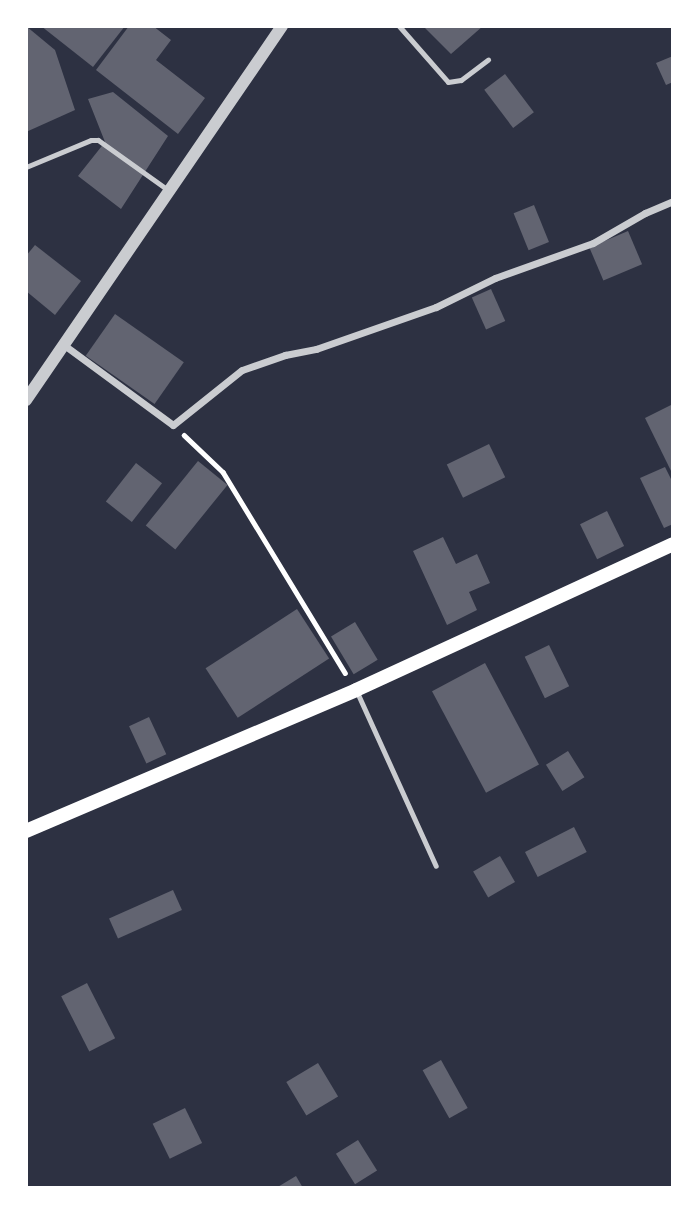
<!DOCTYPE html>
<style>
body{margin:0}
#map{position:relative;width:699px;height:1214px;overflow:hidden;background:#2d3142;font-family:Mulish,sans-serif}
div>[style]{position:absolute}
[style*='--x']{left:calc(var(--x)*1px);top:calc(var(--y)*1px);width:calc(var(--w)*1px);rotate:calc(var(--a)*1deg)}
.building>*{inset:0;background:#626471;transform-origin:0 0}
.path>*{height:4.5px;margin:-2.25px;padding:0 2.25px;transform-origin:2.25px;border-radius:2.25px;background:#fff}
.service>*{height:5px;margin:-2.5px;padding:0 2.5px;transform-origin:2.5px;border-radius:2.5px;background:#caccd0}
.minor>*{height:7px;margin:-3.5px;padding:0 3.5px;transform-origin:3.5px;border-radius:3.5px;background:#caccd0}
.tertiary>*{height:12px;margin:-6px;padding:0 6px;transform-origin:6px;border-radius:6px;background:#caccd0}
.secondary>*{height:14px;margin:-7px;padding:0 7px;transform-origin:7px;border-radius:7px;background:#fff}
span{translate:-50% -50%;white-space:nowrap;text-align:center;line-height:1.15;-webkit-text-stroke:7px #fff;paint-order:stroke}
.frame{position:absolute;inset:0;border:28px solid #fff;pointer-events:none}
</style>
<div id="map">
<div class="building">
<div style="clip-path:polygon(26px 26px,55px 50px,75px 110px,26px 132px)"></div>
<div style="clip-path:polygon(41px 26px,125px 26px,93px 67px)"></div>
<div style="clip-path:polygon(129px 26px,153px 26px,171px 40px,156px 60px,205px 98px,178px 134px,96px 70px)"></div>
<div style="clip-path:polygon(423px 26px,483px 26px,451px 54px)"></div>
<div style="clip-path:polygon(673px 56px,673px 82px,666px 85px,656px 63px)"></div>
<div style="left:505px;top:74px;width:48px;height:26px;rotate:53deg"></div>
<div style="clip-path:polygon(113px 92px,168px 136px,121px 209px,78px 176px,105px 142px,88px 99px)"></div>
<div style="left:534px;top:205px;width:40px;height:22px;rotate:68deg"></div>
<div style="left:628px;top:231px;width:36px;height:42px;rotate:67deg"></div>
<div style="clip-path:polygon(35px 245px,81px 281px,55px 315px,26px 291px,26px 256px)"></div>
<div style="left:491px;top:289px;width:35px;height:21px;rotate:66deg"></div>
<div style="left:115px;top:314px;width:84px;height:51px;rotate:35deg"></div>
<div style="clip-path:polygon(673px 404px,673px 475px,645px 418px)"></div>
<div style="left:489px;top:444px;width:37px;height:47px;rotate:64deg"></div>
<div style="left:198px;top:461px;width:38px;height:83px;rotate:39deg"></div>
<div style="left:136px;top:463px;width:33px;height:49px;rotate:38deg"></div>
<div style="clip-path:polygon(665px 467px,673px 483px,673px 524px,664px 528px,640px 478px)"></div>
<div style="left:607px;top:511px;width:39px;height:30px;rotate:64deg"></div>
<div style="clip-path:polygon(443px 537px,456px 564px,477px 554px,490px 583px,469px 592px,477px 610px,447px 625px,413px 551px)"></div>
<div style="left:297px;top:609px;width:59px;height:109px;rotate:57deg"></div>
<div style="left:355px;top:622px;width:44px;height:28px;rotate:59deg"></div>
<div style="left:549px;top:645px;width:46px;height:27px;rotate:64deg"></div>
<div style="left:485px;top:663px;width:115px;height:60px;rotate:62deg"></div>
<div style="left:149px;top:717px;width:41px;height:22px;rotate:65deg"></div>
<div style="left:568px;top:751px;width:31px;height:26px;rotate:58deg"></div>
<div style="left:574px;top:827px;width:28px;height:55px;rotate:63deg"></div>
<div style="left:500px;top:856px;width:30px;height:31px;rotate:60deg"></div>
<div style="left:173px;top:890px;width:22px;height:70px;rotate:66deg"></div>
<div style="left:87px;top:983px;width:62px;height:29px;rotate:63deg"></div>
<div style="left:441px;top:1060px;width:55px;height:21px;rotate:61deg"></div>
<div style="left:318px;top:1063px;width:39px;height:37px;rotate:59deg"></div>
<div style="left:185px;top:1108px;width:39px;height:36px;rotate:64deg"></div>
<div style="left:358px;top:1140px;width:36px;height:26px;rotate:58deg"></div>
<div style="clip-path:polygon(296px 1176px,303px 1188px,276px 1188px)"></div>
</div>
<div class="path">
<div style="--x:184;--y:435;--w:54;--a:43.5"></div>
<div style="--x:223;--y:472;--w:235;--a:58.7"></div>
</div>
<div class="service">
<div style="--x:399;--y:26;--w:74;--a:48.8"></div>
<div style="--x:448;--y:82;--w:13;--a:-9"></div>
<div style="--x:461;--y:80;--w:34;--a:-37"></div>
<div style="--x:26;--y:167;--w:70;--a:-22.6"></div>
<div style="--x:91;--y:140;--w:7;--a:0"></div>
<div style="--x:98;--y:140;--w:86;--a:35.5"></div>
<div style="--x:356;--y:690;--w:193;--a:65.6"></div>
</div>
<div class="minor">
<div style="--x:64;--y:345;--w:135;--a:36.3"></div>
<div style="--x:173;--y:425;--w:88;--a:-38.6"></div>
<div style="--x:242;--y:370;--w:46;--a:-19.2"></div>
<div style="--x:285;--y:355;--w:32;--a:-11"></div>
<div style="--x:316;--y:349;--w:127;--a:-19.3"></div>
<div style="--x:436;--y:307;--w:66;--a:-26.2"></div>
<div style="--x:495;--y:278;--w:104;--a:-19.7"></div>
<div style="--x:593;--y:243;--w:60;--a:-30"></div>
<div style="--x:645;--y:213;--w:30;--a:-23"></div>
</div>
<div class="tertiary">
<div style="--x:26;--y:400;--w:453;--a:-55.6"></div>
</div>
<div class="secondary">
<div style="--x:26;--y:831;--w:359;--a:-23.1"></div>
<div style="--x:356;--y:690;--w:349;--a:-24.7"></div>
</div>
<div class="frame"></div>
</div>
